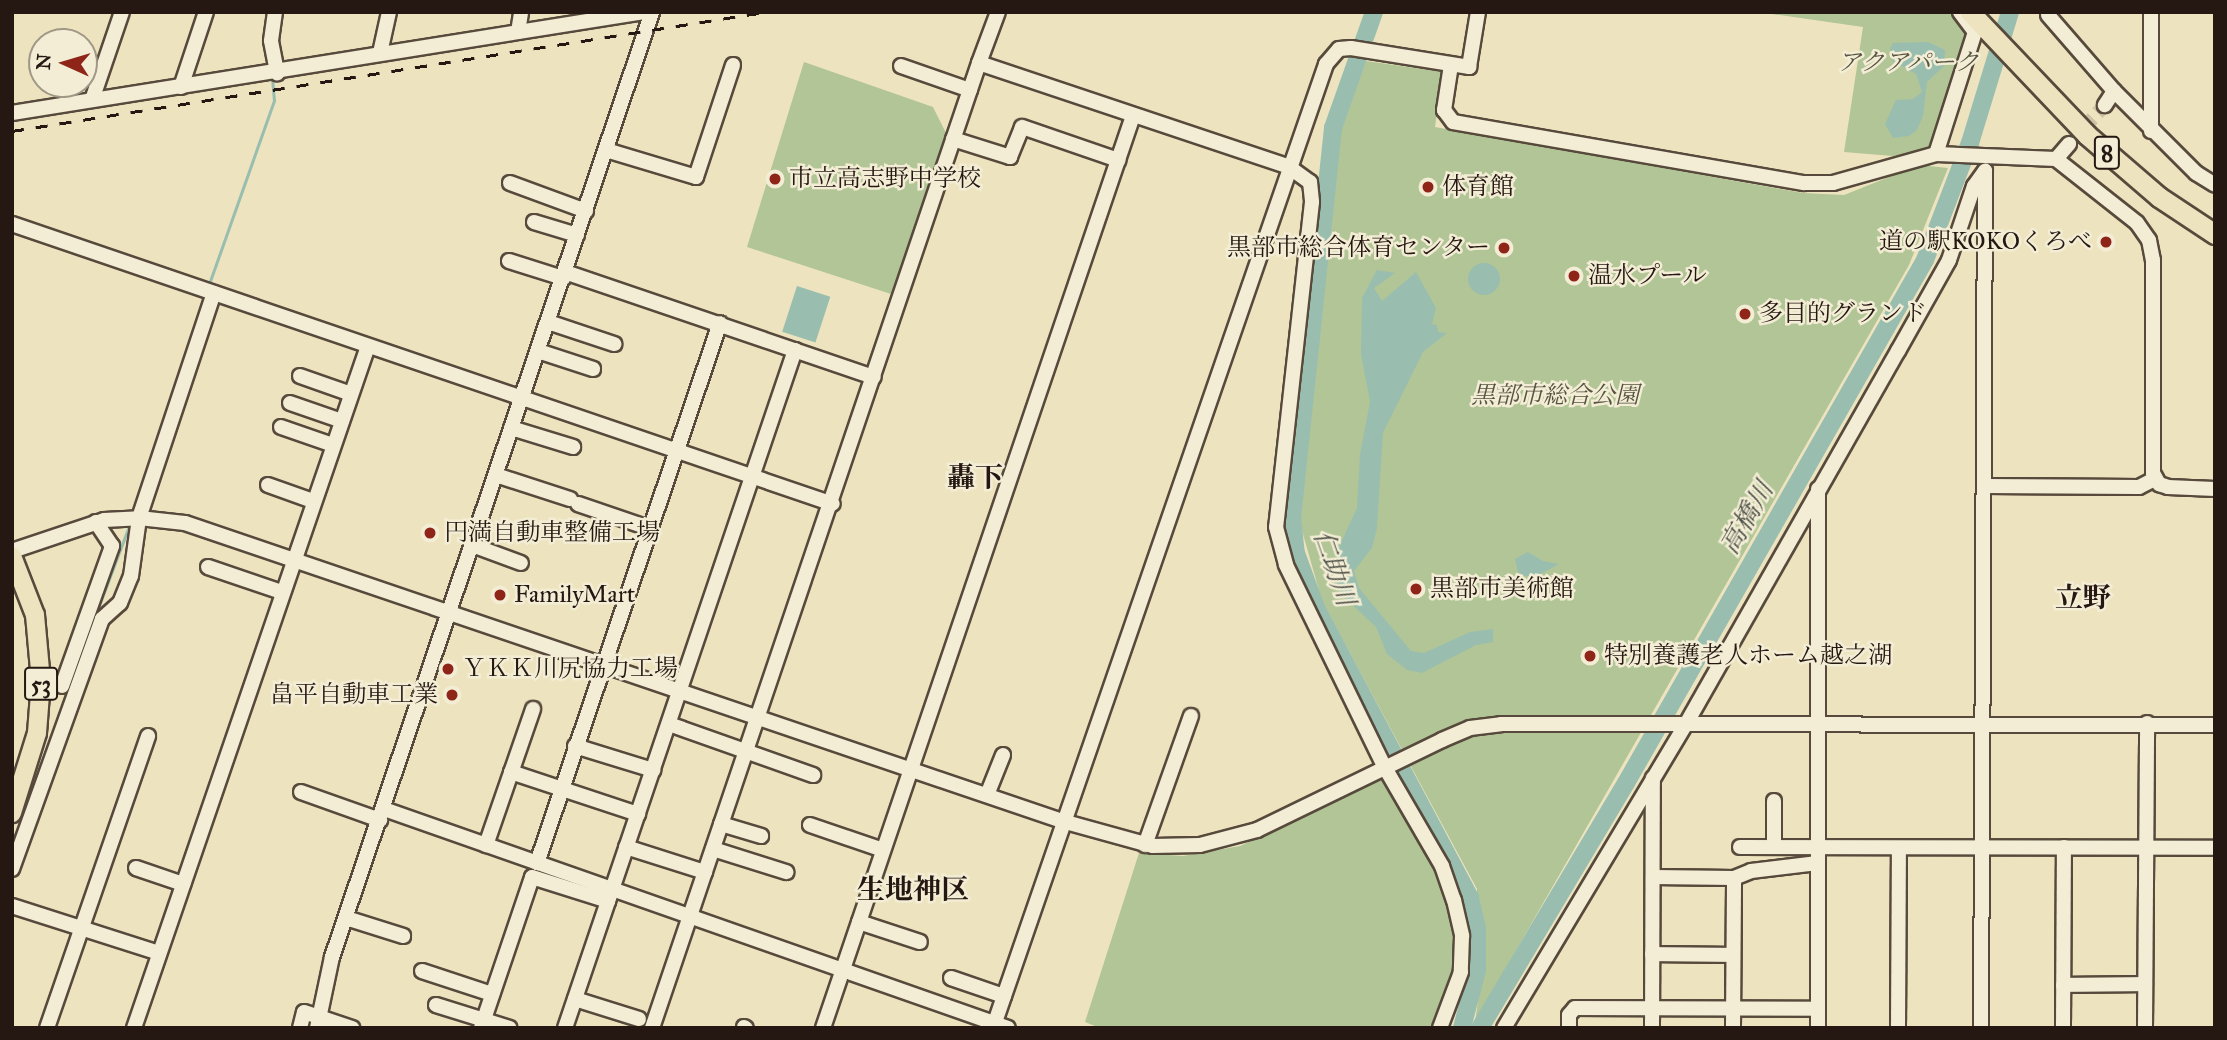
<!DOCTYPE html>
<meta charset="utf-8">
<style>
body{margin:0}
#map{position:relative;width:2227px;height:1040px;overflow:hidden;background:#ede3be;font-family:"IM FELL Great Primer","Noto Serif JP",serif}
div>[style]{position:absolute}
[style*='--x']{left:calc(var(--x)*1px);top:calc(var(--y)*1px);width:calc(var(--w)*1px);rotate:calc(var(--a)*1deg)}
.green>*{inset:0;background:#b2c596}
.water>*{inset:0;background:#99beaf;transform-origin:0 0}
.round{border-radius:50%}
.stream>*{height:2.5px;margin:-1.25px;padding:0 1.25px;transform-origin:1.25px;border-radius:1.25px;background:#99beaf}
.river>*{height:18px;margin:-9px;padding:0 9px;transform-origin:9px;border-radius:9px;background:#99beaf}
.minor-tunnel>*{height:14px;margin-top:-7px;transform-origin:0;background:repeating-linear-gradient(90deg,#cfc4a4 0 14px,transparent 0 21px)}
.roads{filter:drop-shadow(2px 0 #574a3c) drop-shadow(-2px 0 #574a3c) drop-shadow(0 2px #574a3c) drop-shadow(0 -2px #574a3c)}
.minor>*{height:14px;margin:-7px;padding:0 7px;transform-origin:7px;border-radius:7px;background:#f3edd5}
.major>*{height:18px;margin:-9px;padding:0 9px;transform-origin:9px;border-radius:9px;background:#ede3be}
.highway>*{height:19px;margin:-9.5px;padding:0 9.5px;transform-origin:9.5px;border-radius:9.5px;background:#ede3be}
.rail>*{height:2.5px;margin-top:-1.25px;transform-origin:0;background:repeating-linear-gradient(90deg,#251711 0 12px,transparent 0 24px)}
.dots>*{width:19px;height:19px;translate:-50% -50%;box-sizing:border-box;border:4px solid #f3edd5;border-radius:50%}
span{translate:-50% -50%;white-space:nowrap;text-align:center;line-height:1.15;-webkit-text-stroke:5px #f3edd5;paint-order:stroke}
.shield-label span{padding:2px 5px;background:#f3edd5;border:2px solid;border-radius:5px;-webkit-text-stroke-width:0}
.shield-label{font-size:23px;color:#251711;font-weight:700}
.park-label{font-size:24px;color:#565440;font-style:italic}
.poi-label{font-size:24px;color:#251711}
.left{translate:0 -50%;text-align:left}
.right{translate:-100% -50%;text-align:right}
.water-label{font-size:26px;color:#4e5148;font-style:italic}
.quarter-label{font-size:28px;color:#251711;font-weight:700}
.frame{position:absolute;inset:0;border:14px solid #251711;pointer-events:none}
.north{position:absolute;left:28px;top:28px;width:70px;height:70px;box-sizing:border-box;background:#f3edd5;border:2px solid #a19787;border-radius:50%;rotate:274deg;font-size:19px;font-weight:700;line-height:28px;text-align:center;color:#251711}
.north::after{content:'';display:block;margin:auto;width:24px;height:32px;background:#8f2418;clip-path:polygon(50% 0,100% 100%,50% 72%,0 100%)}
</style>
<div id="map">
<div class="green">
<div style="clip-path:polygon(1758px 12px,1953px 12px,1968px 34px,1932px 149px,1893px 156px,1844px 152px,1863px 27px)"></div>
<div style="clip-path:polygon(1366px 61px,1443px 72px,1435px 127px,1803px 193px,1844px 195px,1919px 165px,1948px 168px,1909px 265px,1475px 1022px,1486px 947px,1483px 929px,1477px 929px,1477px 889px,1322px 601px,1299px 520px,1340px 131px)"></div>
<div style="clip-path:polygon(804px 62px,933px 107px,947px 135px,891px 294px,747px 247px)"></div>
<div style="clip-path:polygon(1386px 777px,1440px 876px,1457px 929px,1457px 971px,1436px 1028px,1100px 1028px,1085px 1022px,1139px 853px,1183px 856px,1240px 846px)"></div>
</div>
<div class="water">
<div style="clip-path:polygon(1928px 42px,1945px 50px,1944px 66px,1927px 82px,1923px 116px,1917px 130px,1909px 136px,1893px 138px,1885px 124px,1896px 100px,1913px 99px,1922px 92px,1916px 74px,1893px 61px,1890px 48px,1893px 43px)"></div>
<div class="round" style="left:1468px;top:263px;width:32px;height:32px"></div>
<div style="clip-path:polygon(1377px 270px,1395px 273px,1374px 288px,1382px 301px,1416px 272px,1436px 308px,1432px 324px,1437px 325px,1438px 332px,1447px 333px,1423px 352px,1383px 433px,1377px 528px,1372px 548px,1354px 571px,1359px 588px,1411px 651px,1424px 653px,1470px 632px,1493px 629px,1493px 642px,1476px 645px,1422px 673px,1407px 670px,1387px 654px,1376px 627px,1342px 595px,1333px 572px,1338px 549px,1357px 508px,1360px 454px,1370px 402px,1361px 354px,1362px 298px)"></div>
<div style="left:797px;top:286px;width:35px;height:48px;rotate:18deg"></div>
<div style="clip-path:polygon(1528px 552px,1543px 561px,1559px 564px,1537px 576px,1519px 576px,1515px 559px)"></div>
</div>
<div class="stream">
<div style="--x:208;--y:287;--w:197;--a:-70.5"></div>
<div style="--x:274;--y:101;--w:23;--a:-95"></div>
<div style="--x:152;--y:457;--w:169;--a:-71.7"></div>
<div style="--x:76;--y:667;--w:154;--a:-69.4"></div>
<div style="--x:12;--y:844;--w:167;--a:-70"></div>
</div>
<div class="river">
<div style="--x:1374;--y:12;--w:123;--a:109.5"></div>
<div style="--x:1333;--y:128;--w:391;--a:96"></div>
<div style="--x:1292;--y:517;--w:36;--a:84"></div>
<div style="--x:1296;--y:553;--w:59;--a:70"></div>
<div style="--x:1316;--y:608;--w:328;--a:62"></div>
<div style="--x:1470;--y:898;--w:32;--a:77"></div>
<div style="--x:1477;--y:929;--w:41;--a:90"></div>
<div style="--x:1477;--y:970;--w:60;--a:104.5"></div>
<div style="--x:1480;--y:1028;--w:285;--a:-59.2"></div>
<div style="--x:1626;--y:783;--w:602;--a:-60.24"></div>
<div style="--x:1925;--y:260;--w:125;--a:-69"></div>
<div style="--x:1970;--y:143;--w:137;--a:-73"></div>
</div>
<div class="minor-tunnel">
<div style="--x:2069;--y:144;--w:53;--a:-47.3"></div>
</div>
<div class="roads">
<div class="minor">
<div style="--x:275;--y:12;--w:29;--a:98"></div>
<div style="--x:271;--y:41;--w:33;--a:79"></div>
<div style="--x:2151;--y:12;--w:119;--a:90"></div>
<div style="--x:2048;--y:15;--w:101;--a:49"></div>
<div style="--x:2114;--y:91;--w:17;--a:123"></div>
<div style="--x:518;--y:32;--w:20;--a:-81"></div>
<div style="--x:380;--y:53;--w:42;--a:-77.6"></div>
<div style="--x:979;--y:63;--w:54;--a:-69.6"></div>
<div style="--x:1451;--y:65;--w:46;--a:98.8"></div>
<div style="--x:1444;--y:110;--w:15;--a:53"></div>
<div style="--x:1453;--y:122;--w:356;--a:9.9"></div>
<div style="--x:1804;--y:183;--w:29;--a:0"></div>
<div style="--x:1833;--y:183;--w:107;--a:-15.7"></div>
<div style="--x:1936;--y:154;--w:120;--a:2.4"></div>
<div style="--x:2056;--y:159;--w:103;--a:38.3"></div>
<div style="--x:2137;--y:223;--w:21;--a:55"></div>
<div style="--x:2149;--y:240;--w:20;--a:79"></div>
<div style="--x:2153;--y:260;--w:213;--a:90"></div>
<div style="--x:2153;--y:473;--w:13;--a:61"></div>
<div style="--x:2159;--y:484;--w:9;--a:18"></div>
<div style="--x:2168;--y:487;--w:47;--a:2.4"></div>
<div style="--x:901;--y:66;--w:73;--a:19.2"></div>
<div style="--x:181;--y:87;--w:79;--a:-71.6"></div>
<div style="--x:2114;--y:91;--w:116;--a:45"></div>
<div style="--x:2196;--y:173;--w:22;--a:32"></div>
<div style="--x:92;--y:100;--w:93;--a:-71.2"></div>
<div style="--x:12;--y:113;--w:640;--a:-9.08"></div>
<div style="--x:953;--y:139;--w:60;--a:17.5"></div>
<div style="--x:1010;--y:157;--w:32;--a:-68"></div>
<div style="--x:1022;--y:127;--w:102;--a:19"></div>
<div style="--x:606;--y:150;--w:94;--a:16.7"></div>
<div style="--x:696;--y:177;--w:118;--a:-71.7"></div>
<div style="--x:1936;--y:154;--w:128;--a:-72.3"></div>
<div style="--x:1975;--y:32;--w:25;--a:-127"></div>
<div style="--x:2056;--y:159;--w:20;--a:-49"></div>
<div style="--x:510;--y:183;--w:81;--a:20.2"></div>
<div style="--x:534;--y:222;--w:45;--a:16.8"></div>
<div style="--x:12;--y:224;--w:867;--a:18.83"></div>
<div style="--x:509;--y:261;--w:57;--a:17.5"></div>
<div style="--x:565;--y:272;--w:326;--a:18.8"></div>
<div style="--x:548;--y:322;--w:70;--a:18.4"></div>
<div style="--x:538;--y:351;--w:58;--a:18.1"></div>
<div style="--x:300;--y:376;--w:54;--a:19.4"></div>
<div style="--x:290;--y:403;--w:55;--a:19.1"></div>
<div style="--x:281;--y:427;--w:55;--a:19.1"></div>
<div style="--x:511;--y:428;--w:65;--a:17"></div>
<div style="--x:496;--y:475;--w:78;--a:18"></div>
<div style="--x:268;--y:485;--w:48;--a:19.6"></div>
<div style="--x:1986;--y:486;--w:153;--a:0.4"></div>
<div style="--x:2139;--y:487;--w:18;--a:-27"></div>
<div style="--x:1818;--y:489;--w:539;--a:90"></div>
<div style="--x:578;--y:504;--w:75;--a:18.7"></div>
<div style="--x:472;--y:545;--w:52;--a:20.2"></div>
<div style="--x:12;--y:551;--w:97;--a:-18.6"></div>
<div style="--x:104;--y:520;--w:35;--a:-3"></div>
<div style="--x:139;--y:518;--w:46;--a:6.2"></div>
<div style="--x:185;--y:523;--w:926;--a:18.77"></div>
<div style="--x:1062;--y:821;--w:94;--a:15.4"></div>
<div style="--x:1153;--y:846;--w:47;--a:-1.2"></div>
<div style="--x:1200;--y:845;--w:59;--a:-14.7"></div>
<div style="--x:1257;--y:830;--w:206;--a:-25.9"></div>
<div style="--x:1442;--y:740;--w:30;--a:-23"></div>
<div style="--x:1470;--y:728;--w:31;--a:-7"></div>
<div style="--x:1501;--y:724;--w:714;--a:0.08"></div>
<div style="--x:208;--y:567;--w:78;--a:18.7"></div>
<div style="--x:62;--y:686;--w:149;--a:-70.3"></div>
<div style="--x:112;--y:546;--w:29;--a:-124"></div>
<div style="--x:669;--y:724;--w:153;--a:19.5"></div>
<div style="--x:575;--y:746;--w:82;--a:17.1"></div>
<div style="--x:511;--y:772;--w:134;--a:18.3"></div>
<div style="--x:301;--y:792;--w:84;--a:19.5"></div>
<div style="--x:987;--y:795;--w:43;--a:-68.2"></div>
<div style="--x:1774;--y:801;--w:46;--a:90"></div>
<div style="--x:384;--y:809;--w:661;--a:19.34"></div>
<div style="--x:721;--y:824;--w:42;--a:16.7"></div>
<div style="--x:810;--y:825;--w:77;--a:18.9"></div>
<div style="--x:486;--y:845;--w:144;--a:-70.9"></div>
<div style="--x:1145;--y:845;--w:137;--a:-70.4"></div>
<div style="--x:626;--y:847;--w:83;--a:17.6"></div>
<div style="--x:1740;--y:847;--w:475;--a:0.1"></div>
<div style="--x:713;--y:849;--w:77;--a:17.5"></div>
<div style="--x:537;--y:863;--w:570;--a:-71.28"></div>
<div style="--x:136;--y:868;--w:50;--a:18.8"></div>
<div style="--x:12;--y:869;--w:266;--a:-70.2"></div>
<div style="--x:102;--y:619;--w:24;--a:-42"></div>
<div style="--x:120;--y:603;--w:29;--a:-68"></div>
<div style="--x:131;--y:576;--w:59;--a:-82.1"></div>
<div style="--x:139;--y:518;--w:237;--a:-71.6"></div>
<div style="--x:1653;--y:877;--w:81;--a:0.7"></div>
<div style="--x:1734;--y:878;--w:18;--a:-22"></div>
<div style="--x:1751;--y:871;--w:67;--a:-6.8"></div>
<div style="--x:12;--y:906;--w:154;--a:17.7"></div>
<div style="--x:346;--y:918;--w:60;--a:17.5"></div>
<div style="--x:859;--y:922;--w:64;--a:18.2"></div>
<div style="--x:1652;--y:954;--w:81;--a:0.7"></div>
<div style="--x:422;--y:971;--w:74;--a:18.2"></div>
<div style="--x:951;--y:978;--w:56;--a:18.8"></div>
<div style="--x:2063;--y:985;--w:82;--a:-0.7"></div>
<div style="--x:575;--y:999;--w:67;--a:17.4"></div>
<div style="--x:436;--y:1005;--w:77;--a:17.3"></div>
<div style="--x:744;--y:1027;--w:2;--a:27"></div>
<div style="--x:47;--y:1028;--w:309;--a:-70.9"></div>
<div style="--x:134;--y:1028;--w:721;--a:-71.06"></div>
<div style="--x:300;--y:1028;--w:16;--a:-76"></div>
<div style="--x:304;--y:1012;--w:51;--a:18.4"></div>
<div style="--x:317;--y:1028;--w:73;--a:-78.1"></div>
<div style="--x:332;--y:957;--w:998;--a:-71.29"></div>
<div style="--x:481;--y:1028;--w:159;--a:-71.3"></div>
<div style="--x:532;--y:877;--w:80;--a:17.5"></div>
<div style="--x:565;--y:1028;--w:716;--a:-71.26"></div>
<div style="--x:652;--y:1028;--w:1019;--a:-71.28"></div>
<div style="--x:979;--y:63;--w:327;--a:18.5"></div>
<div style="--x:1289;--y:167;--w:26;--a:36"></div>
<div style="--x:1310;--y:182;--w:20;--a:84"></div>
<div style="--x:1312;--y:202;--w:327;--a:96.3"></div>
<div style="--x:1276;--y:527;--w:39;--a:75"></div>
<div style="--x:1286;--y:565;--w:224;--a:64"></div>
<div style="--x:1384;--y:766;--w:116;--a:59.9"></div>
<div style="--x:1442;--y:866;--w:36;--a:71"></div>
<div style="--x:1454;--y:900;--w:37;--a:77"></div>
<div style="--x:1462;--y:936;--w:36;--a:92"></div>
<div style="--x:1461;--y:972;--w:60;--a:110.6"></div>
<div style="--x:823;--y:1028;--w:963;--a:-71.23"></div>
<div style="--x:993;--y:1028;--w:1020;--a:-70.94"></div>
<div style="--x:1326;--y:64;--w:20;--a:-49"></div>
<div style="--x:1339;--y:49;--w:12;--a:-5"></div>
<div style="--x:1351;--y:48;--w:120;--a:9.1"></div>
<div style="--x:1469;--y:67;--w:56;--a:-80.7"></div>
<div style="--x:1504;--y:1028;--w:354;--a:-59.1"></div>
<div style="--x:1686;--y:724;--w:429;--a:-60.4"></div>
<div style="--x:1898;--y:351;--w:104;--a:-60.7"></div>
<div style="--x:1949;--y:260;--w:78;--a:-71.3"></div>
<div style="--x:1974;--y:186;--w:19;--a:-54"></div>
<div style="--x:1569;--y:1028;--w:13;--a:-90"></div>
<div style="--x:1569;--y:1015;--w:9;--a:-49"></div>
<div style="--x:1575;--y:1008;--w:243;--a:0.2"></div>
<div style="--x:1652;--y:1028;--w:250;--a:-89.8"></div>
<div style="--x:1733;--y:1028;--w:150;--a:-89.6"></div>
<div style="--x:1898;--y:1028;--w:180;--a:-89.7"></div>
<div style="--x:1981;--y:1028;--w:857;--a:-89.73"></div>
<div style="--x:2063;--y:1028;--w:181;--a:-89.7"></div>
<div style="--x:2145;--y:1028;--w:305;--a:-89.6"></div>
</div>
<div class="major">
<div style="--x:12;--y:556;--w:63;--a:68.7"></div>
<div style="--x:35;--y:615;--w:66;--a:84.8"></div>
<div style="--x:41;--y:681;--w:52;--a:94.4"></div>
<div style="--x:37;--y:733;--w:84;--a:107.4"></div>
</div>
<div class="highway">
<div style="--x:1970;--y:12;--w:170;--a:46.4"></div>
<div style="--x:2087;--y:135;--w:95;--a:40.7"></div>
<div style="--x:2159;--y:197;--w:67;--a:33.5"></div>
</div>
</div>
<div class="rail">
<div style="--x:12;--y:131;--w:762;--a:-8.98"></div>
</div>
<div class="dots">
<div style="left:775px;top:179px;background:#8f2418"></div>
<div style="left:1428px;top:187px;background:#8f2418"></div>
<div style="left:2106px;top:242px;background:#8f2418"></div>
<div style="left:1504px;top:248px;background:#8f2418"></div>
<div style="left:1574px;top:276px;background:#8f2418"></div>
<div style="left:1745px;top:314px;background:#8f2418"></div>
<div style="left:430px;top:533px;background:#8f2418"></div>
<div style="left:1416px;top:589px;background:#8f2418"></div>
<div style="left:500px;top:595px;background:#8f2418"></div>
<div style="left:1590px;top:656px;background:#8f2418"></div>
<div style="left:448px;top:669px;background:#8f2418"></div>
<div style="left:452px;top:695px;background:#8f2418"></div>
</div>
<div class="shield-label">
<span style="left:2107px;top:153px">8</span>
<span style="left:41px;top:684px">53</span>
</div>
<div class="park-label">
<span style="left:1908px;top:63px">アクアパーク</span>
<span style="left:1555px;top:396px">黒部市総合公園</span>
</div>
<div class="poi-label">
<span class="left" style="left:789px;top:179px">市立高志野中学校</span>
<span class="left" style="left:1442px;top:187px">体育館</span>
<span class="right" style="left:2092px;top:242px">道の駅KOKOくろべ</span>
<span class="right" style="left:1490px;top:248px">黒部市総合体育センター</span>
<span class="left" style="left:1588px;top:276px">温水プール</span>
<span class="left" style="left:1759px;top:314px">多目的グランド</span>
<span class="left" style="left:444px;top:533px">円満自動車整備工場</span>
<span class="left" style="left:1430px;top:589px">黒部市美術館</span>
<span class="left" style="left:514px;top:595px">FamilyMart</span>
<span class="left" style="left:1604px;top:656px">特別養護老人ホーム越之湖</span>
<span class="left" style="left:462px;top:669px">ＹＫＫ川尻協力工場</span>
<span class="right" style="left:438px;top:695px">畠平自動車工業</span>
</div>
<div class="water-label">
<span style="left:1747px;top:518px;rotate:-60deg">高橋川</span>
<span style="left:1334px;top:568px;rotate:71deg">仁助川</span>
</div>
<div class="quarter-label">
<span style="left:975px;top:478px">轟下</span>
<span style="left:2083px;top:598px">立野</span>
<span style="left:913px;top:890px">生地神区</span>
</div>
<div class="frame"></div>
<div class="north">N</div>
</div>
